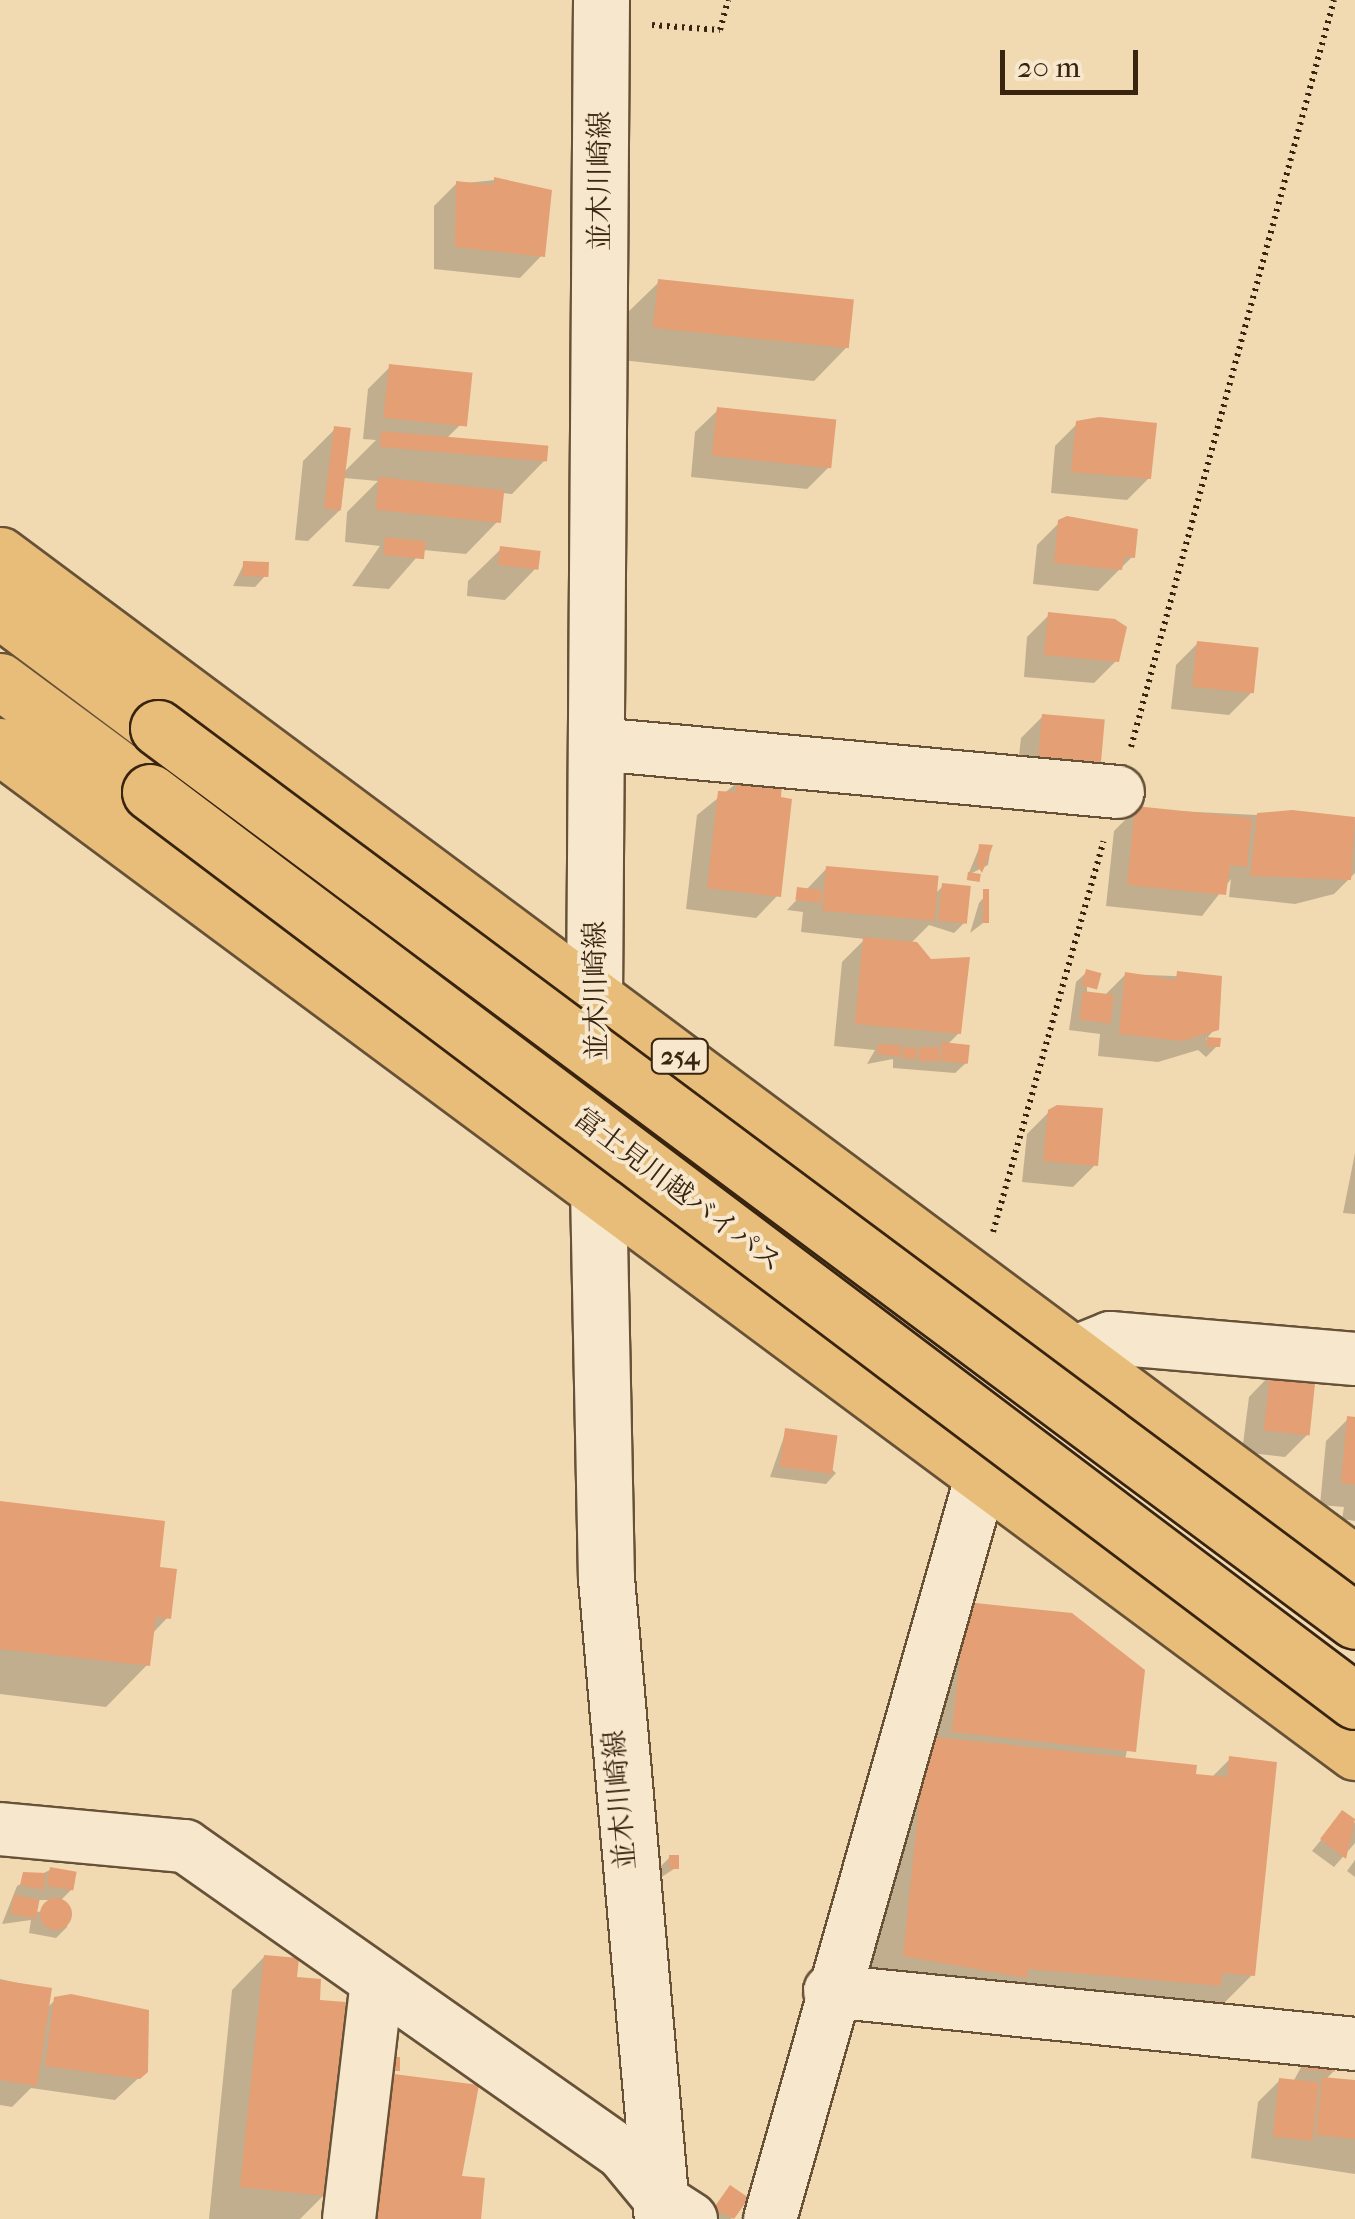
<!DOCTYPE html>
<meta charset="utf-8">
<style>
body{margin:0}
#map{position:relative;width:1355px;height:2219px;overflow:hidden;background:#f1dab2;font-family:"IM FELL French Canon","Noto Serif JP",serif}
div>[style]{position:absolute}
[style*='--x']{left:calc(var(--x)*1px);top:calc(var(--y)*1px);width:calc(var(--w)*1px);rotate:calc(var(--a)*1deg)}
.shadow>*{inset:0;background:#0003}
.building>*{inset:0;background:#e49f75;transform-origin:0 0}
.round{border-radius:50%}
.path>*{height:6px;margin-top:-3px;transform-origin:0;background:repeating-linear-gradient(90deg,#392410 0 2.5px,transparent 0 7.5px)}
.roads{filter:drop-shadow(2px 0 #675238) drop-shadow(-2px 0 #675238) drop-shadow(0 2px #675238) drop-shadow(0 -2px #675238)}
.minor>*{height:52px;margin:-26px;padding:0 26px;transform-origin:26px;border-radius:26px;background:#f6e7cd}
.secondary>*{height:55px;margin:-27.5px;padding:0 27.5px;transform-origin:27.5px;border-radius:27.5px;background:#f6e7cd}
.trunk>*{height:55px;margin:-27.5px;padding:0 27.5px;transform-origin:27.5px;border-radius:27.5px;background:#e8bd79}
.bridges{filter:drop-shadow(2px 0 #392410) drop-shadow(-2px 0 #392410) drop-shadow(0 2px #392410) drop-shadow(0 -2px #392410)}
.trunk-bridge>*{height:55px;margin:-27.5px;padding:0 27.5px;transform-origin:27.5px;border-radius:27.5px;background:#e8bd79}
span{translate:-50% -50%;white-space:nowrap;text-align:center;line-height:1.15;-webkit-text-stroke:8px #f6e7cd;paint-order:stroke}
.shield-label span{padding:2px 8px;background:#f6e7cd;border:2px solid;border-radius:8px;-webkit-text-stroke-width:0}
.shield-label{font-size:25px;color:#392410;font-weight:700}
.street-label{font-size:28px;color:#392410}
.scale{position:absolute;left:1000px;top:50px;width:138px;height:45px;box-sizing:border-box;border:5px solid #392410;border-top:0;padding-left:12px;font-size:30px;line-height:35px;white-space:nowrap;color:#392410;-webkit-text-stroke:8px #f6e7cd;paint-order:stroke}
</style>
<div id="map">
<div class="shadow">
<div style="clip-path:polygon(495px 180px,542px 255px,520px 278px,434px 269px,434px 206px,456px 184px)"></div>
<div style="clip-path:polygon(659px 282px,846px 348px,814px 381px,621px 360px,626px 314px)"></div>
<div style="clip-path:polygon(390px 367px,465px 420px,446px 439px,544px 461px,512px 494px,501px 493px,498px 521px,466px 554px,423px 550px,389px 589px,352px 586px,380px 546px,345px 542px,347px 512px,378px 481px,344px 478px,341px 509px,308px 541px,295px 540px,303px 461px,335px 429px,345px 471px,376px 440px,363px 439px,368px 389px)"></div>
<div style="clip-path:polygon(718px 410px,829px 467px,807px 489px,691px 477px,695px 432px)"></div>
<div style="clip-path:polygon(1077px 424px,1149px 478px,1127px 500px,1051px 493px,1055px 446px)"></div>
<div style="clip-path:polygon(1059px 523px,1132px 557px,1098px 591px,1033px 584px,1037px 545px)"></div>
<div style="clip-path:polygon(501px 549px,537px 567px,505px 600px,467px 596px,468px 581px)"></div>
<div style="clip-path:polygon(244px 564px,265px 576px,255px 587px,233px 586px)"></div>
<div style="clip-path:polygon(1049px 615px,1116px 661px,1094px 683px,1024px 677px,1027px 637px)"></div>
<div style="clip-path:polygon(1198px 643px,1251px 693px,1229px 715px,1171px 709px,1176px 665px)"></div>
<div style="clip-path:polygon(1043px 716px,1103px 723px,1016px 782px,1021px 738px)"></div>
<div style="clip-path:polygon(738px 782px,778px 895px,756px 918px,686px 909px,697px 815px)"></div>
<div style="clip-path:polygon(1136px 809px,1355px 820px,1355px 873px,1334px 894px,1295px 904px,1229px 897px,1231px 879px,1202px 916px,1106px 906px,1114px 831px)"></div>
<div style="clip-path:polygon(980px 846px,991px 847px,988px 865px,968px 875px)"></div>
<div style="clip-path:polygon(827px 868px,935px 894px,943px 886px,964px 923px,954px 933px,929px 925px,910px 944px,959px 1033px,947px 1045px,966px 1063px,955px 1073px,893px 1068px,893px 1059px,867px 1064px,875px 1050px,834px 1046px,842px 962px,865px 939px,801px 932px,803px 912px,787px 910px)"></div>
<div style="clip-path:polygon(985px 896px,983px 923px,970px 933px,979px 903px)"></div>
<div style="clip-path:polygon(1087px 972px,1087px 994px,1104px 996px,1126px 974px,1219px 978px,1216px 1028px,1206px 1039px,1217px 1046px,1206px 1057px,1198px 1050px,1158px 1062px,1098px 1056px,1100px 1034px,1069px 1030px,1076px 982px)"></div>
<div style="clip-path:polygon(1049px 1112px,1095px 1165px,1073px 1187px,1022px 1182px,1027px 1134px)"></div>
<div style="clip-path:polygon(1355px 1153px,1355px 1214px,1343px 1213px)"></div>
<div style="clip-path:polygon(1271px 1374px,1307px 1435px,1285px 1457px,1242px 1452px,1249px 1397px)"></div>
<div style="clip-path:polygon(1348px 1419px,1355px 1419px,1355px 1521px,1342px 1519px,1344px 1507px,1320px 1505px,1326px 1441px)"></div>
<div style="clip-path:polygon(786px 1431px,836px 1473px,826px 1484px,770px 1477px)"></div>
<div style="clip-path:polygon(0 1504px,157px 1569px,168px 1617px,151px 1635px,147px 1665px,106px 1707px,0 1694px)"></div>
<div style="clip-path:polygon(934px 1637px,1143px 1671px,1125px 1760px,1211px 1778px,1230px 1759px,1252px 1975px,1211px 2016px,863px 1997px)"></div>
<div style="clip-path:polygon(1343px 1813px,1355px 1823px,1355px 1843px,1334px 1867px,1312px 1851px)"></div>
<div style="clip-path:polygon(670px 1857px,677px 1867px,660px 1878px,659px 1868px)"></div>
<div style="clip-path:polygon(1355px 1860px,1355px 1877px,1347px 1871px)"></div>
<div style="clip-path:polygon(50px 1870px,71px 1890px,61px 1900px,29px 1900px,35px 1912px,70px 1909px,67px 1927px,56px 1938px,29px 1933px,31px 1920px,2px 1924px,17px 1886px)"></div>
<div style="clip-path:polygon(264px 1957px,294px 1979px,324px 2195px,300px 2219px,209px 2219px,232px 1990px)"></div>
<div style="clip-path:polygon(0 1979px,49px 1990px,46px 2009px,55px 2000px,146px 2071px,115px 2100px,31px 2088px,12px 2107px,0 2105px)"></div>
<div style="clip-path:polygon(1305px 2060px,1333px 2072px,1325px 2080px,1355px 2083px,1355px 2174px,1251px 2158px,1258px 2102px,1280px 2080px,1293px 2082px)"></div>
<div style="clip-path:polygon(730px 2188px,746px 2198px,731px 2219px,705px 2219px)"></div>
</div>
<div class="building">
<div style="clip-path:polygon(494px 177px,552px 190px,545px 257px,455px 247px,456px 181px,494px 185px)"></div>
<div style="left:658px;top:279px;width:197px;height:49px;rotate:6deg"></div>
<div style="left:389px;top:364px;width:84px;height:54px;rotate:6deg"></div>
<div style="left:717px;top:407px;width:120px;height:49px;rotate:6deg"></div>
<div style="clip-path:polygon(1099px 417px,1157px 423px,1151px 479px,1071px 472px,1076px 421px)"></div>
<div style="left:334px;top:426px;width:17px;height:83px;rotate:7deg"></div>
<div style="left:381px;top:431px;width:168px;height:16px;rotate:5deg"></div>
<div style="left:379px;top:477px;width:126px;height:33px;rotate:6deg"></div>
<div style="clip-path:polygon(1067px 516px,1138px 529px,1135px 558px,1124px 557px,1122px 570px,1054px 563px,1058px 520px)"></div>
<div style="left:385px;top:537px;width:41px;height:18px;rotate:6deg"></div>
<div style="left:500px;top:546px;width:41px;height:19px;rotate:7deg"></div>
<div style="left:243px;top:561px;width:26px;height:15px;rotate:2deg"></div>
<div style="clip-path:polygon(1048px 612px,1115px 619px,1127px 627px,1119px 662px,1044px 655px)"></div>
<div style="left:1197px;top:641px;width:62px;height:46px;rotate:6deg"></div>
<div style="left:1042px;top:714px;width:63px;height:47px;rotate:5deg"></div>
<div style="clip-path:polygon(737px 779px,782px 784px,781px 797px,792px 799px,781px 897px,707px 888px,718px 791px,736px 792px)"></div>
<div style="clip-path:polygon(1135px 806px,1252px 818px,1247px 867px,1230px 865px,1226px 895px,1127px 885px)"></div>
<div style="clip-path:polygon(1292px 810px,1355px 817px,1351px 880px,1250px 876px,1257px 813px)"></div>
<div style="clip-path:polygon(979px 844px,993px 845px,982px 873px,977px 865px)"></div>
<div style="left:826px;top:866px;width:113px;height:45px;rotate:5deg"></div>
<div style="left:968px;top:872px;width:13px;height:8px;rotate:9deg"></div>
<div style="left:942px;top:883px;width:29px;height:38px;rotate:6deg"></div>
<div style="left:797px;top:887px;width:25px;height:13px;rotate:7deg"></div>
<div style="left:983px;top:889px;width:6px;height:34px"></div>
<div style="clip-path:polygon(863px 937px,917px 942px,931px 959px,970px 957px,961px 1034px,855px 1024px)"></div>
<div style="left:1086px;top:969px;width:16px;height:17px;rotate:15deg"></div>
<div style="clip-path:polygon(1177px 971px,1222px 976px,1219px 1030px,1182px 1041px,1119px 1034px,1125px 972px,1176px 980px)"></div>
<div style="left:1083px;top:991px;width:31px;height:29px;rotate:7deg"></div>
<div style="clip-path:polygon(1207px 1037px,1221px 1038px,1220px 1047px,1207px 1047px)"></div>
<div style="left:942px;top:1042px;width:28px;height:19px;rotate:6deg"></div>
<div style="clip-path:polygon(878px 1044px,901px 1045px,900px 1057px,877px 1054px)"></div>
<div style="left:903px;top:1047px;width:14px;height:11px;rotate:4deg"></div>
<div style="left:919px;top:1047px;width:20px;height:14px"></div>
<div style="clip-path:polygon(1057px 1105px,1103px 1108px,1098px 1166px,1043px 1161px,1048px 1110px)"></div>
<div style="left:1270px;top:1372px;width:46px;height:59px;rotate:6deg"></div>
<div style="clip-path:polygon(1347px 1416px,1355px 1417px,1355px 1485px,1341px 1483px)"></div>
<div style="left:785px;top:1428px;width:53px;height:39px;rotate:8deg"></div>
<div style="clip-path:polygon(0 1501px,165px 1521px,160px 1567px,177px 1569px,171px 1619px,156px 1617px,150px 1666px,0 1649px)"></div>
<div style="clip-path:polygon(966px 1602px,1072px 1613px,1145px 1670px,1136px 1752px,952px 1732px)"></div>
<div style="clip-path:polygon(926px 1736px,1197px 1765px,1196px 1774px,1227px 1777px,1229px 1756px,1277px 1762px,1255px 1976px,1222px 1973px,1221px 1986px,1028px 1969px,1027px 1978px,903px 1956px)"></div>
<div style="clip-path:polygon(1342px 1810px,1355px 1819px,1346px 1859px,1320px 1839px)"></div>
<div style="left:669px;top:1855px;width:10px;height:14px"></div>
<div style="left:50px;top:1867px;width:27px;height:19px;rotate:10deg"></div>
<div style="clip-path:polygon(23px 1872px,46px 1873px,43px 1890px,20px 1885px)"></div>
<div style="left:14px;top:1895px;width:26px;height:19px;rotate:11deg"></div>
<div class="round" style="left:40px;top:1898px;width:32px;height:32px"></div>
<div style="clip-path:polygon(264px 1955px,299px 1958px,297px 1977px,321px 1979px,320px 2000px,346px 2002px,326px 2196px,240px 2187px)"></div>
<div style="clip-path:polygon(0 1980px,52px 1988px,37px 2086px,0 2080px)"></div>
<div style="clip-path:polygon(71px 1994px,149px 2010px,148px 2072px,140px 2079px,45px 2066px,54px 1997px)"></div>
<div style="left:388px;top:2057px;width:12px;height:14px"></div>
<div style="left:1304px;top:2057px;width:32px;height:12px;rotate:5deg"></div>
<div style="clip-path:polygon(386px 2073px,479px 2085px,462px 2176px,485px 2178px,481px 2219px,370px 2219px)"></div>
<div style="clip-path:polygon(1322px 2077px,1355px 2080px,1355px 2139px,1316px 2135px)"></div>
<div style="left:1279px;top:2078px;width:40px;height:59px;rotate:6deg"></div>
<div style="clip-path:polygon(730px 2185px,749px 2198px,734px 2219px,713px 2209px)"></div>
</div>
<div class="path">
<div style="--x:652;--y:25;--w:68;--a:4.2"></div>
<div style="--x:720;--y:30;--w:31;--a:-75"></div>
<div style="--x:1131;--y:747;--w:774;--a:-74.8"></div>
<div style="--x:993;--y:1232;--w:406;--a:-74.2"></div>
</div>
<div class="roads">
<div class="minor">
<div style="--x:597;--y:744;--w:523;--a:5.26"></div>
<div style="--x:1073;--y:1353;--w:40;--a:-22"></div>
<div style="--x:1110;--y:1338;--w:246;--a:4.9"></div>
<div style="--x:0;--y:1829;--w:186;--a:5.3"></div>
<div style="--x:185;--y:1846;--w:534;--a:35.09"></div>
<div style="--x:622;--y:2153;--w:60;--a:50.4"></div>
<div style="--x:660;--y:2199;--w:37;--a:33"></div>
<div style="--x:830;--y:1991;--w:528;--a:5.76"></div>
<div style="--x:349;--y:2219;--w:233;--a:-83.3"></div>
<div style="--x:770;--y:2219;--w:774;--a:-74.1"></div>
</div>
<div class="secondary">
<div style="--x:601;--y:0;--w:992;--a:90.4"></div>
<div style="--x:594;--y:992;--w:586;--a:88.83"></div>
<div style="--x:606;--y:1578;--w:643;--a:85.01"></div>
</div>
<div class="trunk">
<div style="--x:0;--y:555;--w:1689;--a:36.67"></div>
<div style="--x:0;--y:610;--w:197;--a:36.8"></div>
<div style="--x:0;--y:681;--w:187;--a:36.5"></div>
<div style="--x:0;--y:746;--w:1688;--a:36.59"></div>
</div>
</div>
<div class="bridges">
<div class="trunk-bridge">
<div style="--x:158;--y:728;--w:1493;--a:36.72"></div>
<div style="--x:150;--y:792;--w:1509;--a:37.03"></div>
</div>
</div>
<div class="shield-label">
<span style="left:680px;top:1056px">254</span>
</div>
<div class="street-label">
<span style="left:600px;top:181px;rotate:-90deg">並木川崎線</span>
<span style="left:596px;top:991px;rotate:-91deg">並木川崎線</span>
<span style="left:678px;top:1190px;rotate:37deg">富士見川越バイパス</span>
<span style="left:620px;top:1800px;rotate:-95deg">並木川崎線</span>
</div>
<div class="scale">20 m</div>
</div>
